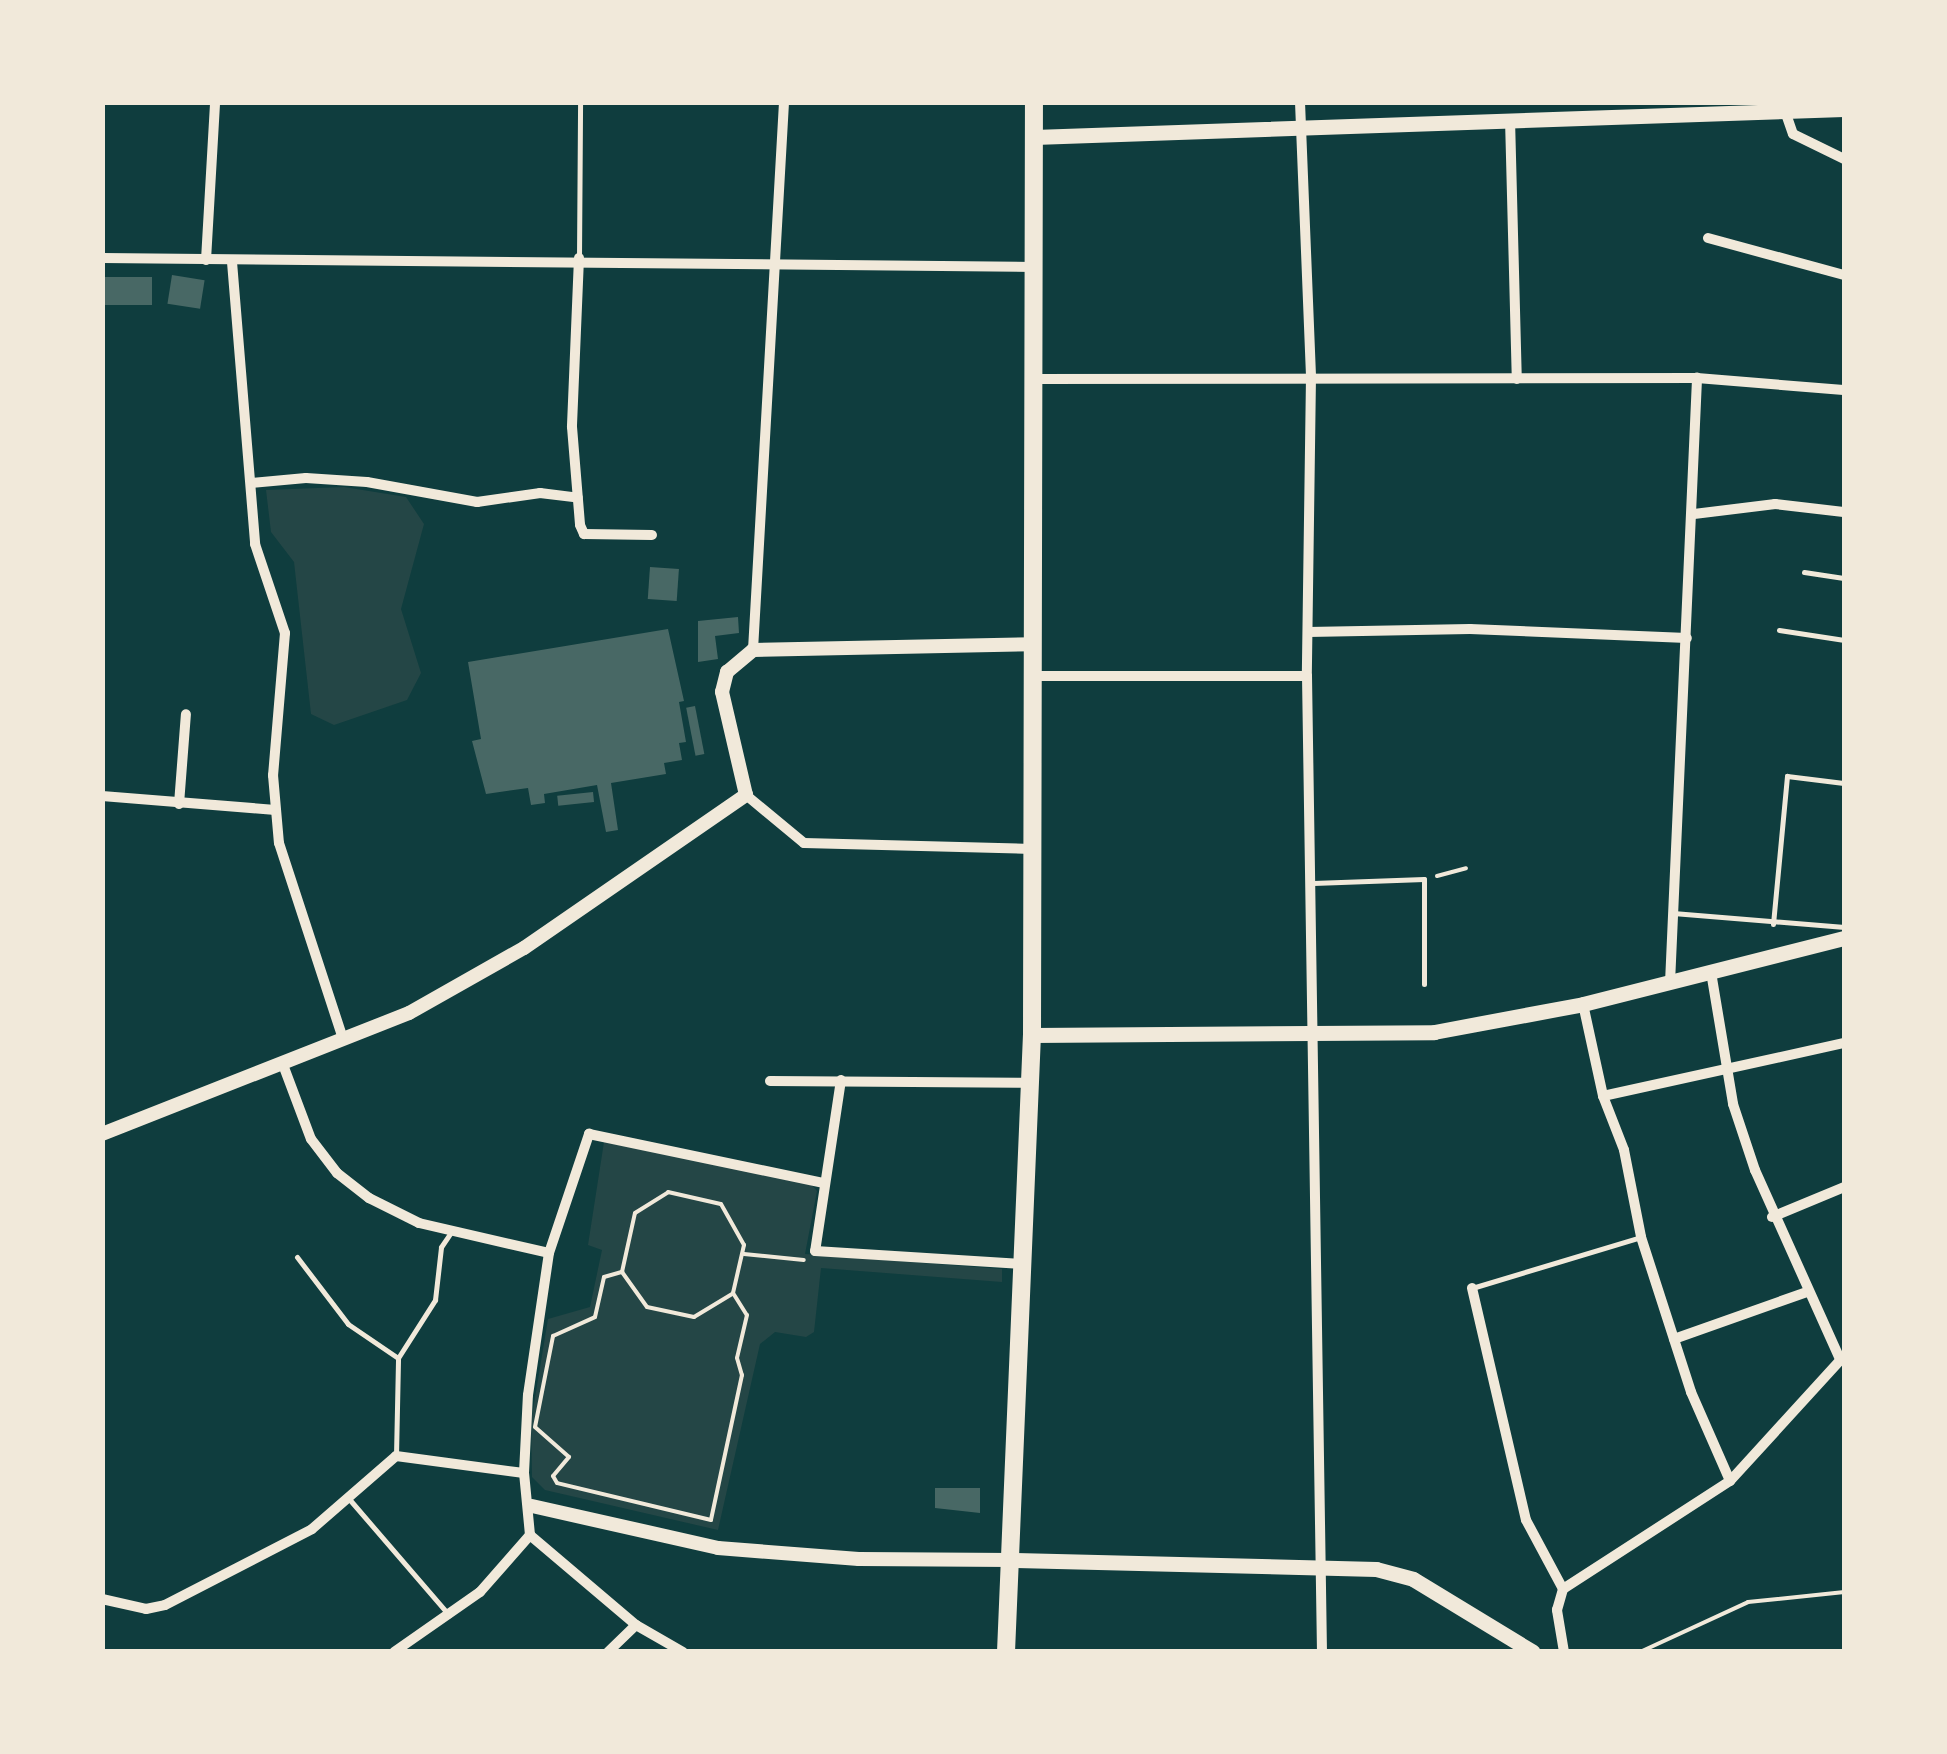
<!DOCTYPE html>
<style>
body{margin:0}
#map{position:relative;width:1947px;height:1754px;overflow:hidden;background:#0f3d3e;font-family:"Fira Sans",sans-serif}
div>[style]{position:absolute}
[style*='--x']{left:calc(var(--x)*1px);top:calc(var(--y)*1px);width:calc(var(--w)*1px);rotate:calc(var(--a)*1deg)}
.green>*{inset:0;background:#244646}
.building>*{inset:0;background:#486865;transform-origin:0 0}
.path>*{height:4px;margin:-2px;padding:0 2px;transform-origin:2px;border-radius:2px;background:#f1e9da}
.service>*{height:5px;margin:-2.5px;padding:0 2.5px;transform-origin:2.5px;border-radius:2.5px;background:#f1e9da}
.minor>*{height:10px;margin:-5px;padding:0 5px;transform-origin:5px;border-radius:5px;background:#f1e9da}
.tertiary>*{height:14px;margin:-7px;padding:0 7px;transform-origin:7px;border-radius:7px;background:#f1e9da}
.secondary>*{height:15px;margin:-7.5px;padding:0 7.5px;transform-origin:7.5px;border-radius:7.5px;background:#f1e9da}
.trunk>*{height:18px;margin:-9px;padding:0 9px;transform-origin:9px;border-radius:9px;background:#f1e9da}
span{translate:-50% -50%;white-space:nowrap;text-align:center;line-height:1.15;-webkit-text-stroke:10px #f1e9da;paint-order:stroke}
.frame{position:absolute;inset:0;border:105px solid #f1e9da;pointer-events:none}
</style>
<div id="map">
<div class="green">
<div style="clip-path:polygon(344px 487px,406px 497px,424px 524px,401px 609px,421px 673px,407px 700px,334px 725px,311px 714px,294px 562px,271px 532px,266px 490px)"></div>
<div style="clip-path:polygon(604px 1142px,811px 1184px,817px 1191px,805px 1254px,1002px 1269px,1002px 1282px,821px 1268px,814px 1332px,806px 1337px,775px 1332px,760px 1344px,718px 1530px,545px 1490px,532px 1477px,531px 1422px,548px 1319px,590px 1307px,602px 1250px,588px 1245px)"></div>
</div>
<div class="building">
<div style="left:172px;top:275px;width:33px;height:29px;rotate:9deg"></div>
<div style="left:102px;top:277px;width:50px;height:28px"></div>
<div style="left:650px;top:567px;width:29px;height:32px;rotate:4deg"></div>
<div style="clip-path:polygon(738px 617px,739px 633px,715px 636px,718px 659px,698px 662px,698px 621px)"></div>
<div style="clip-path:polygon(668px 629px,684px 701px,679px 702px,686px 742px,679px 743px,682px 760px,664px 763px,666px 774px,611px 783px,618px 830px,606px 832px,597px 785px,544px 794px,545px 803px,531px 805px,528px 788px,486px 794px,472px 741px,481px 739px,468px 662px)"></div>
<div style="left:695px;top:706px;width:49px;height:9px;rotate:79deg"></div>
<div style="left:593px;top:792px;width:10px;height:36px;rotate:84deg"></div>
<div style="clip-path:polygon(935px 1488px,980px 1488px,980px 1513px,935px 1508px)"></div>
</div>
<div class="path">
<div style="--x:1437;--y:876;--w:30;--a:-15"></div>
<div style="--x:668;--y:1192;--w:54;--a:12.8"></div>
<div style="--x:721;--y:1204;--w:47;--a:60.7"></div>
<div style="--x:744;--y:1245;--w:49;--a:102.9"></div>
<div style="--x:733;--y:1293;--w:26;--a:58"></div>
<div style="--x:747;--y:1315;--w:44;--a:103.1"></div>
<div style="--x:737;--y:1358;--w:18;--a:74"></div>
<div style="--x:742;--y:1375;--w:148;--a:102.1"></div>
<div style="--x:711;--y:1520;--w:158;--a:-166.5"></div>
<div style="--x:557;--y:1483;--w:8;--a:-120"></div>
<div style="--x:553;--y:1476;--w:25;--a:-50"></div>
<div style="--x:569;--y:1457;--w:45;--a:-138.6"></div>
<div style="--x:535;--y:1427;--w:93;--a:-78.8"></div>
<div style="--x:553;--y:1336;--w:46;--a:-24.3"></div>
<div style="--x:595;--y:1317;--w:41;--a:-77.3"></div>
<div style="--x:604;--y:1277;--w:19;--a:-16"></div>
<div style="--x:622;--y:1272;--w:60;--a:-77.6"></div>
<div style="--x:635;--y:1213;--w:39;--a:-32"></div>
<div style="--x:744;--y:1254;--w:60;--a:5.7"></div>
<div style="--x:622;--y:1272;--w:43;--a:54.5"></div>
<div style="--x:647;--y:1307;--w:48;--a:12"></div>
<div style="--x:694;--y:1317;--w:44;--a:-31.2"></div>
<div style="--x:1640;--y:1652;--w:119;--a:-24.8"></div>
<div style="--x:1748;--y:1602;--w:97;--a:-5.9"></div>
</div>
<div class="service">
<div style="--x:579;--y:258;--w:156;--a:-89.6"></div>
<div style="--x:1804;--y:572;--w:40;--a:8.5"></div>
<div style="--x:1779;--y:630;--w:66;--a:8.7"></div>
<div style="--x:1313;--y:883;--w:111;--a:-2.1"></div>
<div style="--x:1424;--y:879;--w:105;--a:90"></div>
<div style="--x:1673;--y:913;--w:172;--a:4.7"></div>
<div style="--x:1773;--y:924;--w:149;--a:-84.6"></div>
<div style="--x:1787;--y:776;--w:57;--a:7"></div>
<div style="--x:297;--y:1257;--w:84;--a:52.7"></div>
<div style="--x:348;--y:1324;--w:60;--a:34.2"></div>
<div style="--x:1472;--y:1288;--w:177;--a:-16.8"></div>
<div style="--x:396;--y:1456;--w:98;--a:-88.8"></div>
<div style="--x:398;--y:1358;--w:69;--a:-57.5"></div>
<div style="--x:435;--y:1300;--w:53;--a:-83.5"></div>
<div style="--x:441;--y:1247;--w:18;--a:-56"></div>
<div style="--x:350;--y:1500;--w:152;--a:49.3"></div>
</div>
<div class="minor">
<div style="--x:1300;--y:102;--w:274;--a:87.7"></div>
<div style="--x:1311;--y:376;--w:300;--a:90.8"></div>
<div style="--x:1307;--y:676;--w:976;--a:89.12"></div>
<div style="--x:1785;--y:111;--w:24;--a:71"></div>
<div style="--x:1793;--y:134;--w:57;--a:26.1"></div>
<div style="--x:1510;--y:119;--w:260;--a:88.5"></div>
<div style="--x:1708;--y:238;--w:141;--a:15.2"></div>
<div style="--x:102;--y:258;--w:932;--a:0.55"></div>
<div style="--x:579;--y:258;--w:169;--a:92.4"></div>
<div style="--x:572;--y:427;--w:98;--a:85.3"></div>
<div style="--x:580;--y:525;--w:10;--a:66"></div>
<div style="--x:584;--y:534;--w:68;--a:0.8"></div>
<div style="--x:206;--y:260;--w:158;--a:-86.7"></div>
<div style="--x:232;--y:262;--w:283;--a:85.3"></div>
<div style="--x:255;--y:544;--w:94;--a:71.4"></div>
<div style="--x:285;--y:633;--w:143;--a:94.8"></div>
<div style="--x:273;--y:775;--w:68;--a:85"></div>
<div style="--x:279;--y:843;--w:206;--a:71.9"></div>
<div style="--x:1034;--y:379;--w:663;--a:-0.09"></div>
<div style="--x:1697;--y:378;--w:147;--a:4.7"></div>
<div style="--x:252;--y:483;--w:54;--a:-5.3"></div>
<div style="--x:306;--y:478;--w:61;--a:3.8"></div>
<div style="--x:367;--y:482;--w:112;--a:10.3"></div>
<div style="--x:477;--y:502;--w:64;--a:-8.1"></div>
<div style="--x:540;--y:493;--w:38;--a:7"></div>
<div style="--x:1694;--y:514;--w:82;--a:-7"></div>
<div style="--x:1775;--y:504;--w:69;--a:6.6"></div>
<div style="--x:1308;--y:632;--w:162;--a:-1.1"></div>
<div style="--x:1470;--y:629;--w:217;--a:2.4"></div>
<div style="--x:753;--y:650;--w:549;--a:-86.76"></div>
<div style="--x:1032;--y:676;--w:275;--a:0"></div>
<div style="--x:746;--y:795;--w:75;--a:39.6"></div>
<div style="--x:804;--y:843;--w:228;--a:1.5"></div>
<div style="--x:102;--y:796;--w:174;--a:4.6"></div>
<div style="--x:179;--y:804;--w:90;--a:-85.6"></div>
<div style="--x:1711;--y:972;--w:134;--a:80.5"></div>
<div style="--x:1733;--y:1104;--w:70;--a:71.6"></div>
<div style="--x:1755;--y:1170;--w:209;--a:65.8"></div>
<div style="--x:1670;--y:983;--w:606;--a:-87.44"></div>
<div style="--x:1583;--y:1004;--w:94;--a:77.7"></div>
<div style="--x:1603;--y:1096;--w:58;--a:68.7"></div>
<div style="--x:1624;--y:1150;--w:89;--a:78.9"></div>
<div style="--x:1641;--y:1237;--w:163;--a:72.1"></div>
<div style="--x:1691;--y:1392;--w:97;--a:66.3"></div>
<div style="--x:282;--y:1062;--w:82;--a:69.4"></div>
<div style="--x:311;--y:1139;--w:43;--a:52.6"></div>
<div style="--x:337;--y:1173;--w:41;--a:38"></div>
<div style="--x:369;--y:1198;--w:56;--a:26.6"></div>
<div style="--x:419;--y:1223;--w:133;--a:13"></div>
<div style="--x:841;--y:1080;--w:173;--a:98.6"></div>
<div style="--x:815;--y:1251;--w:208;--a:3.6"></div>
<div style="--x:770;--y:1081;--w:261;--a:0.4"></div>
<div style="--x:1603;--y:1096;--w:247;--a:-12.4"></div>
<div style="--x:1772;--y:1217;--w:78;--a:-22.6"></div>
<div style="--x:1472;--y:1288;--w:238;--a:76.9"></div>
<div style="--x:1526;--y:1520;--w:78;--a:61.8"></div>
<div style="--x:1674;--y:1339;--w:141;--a:-19.5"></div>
<div style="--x:102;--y:1599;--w:45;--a:12.8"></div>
<div style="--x:146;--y:1609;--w:19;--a:-12"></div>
<div style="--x:165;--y:1605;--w:165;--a:-27.3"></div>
<div style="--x:312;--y:1529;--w:111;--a:-41"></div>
<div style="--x:396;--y:1456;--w:129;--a:7.6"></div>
<div style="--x:394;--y:1652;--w:105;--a:-34.9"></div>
<div style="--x:480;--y:1592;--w:76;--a:-48.7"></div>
<div style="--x:608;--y:1652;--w:39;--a:-44"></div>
<div style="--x:683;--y:1652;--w:54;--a:-150.1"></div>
<div style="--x:636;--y:1625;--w:139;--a:-139.7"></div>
<div style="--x:530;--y:1535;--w:62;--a:-95.5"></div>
<div style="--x:524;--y:1473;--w:78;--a:-87.1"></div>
<div style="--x:528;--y:1395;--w:144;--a:-81.6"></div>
<div style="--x:549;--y:1253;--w:126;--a:-71.4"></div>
<div style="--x:589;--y:1134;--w:239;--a:11.8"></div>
<div style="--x:1564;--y:1652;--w:43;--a:-99.5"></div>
<div style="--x:1557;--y:1610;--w:22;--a:-74"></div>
<div style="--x:1563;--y:1589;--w:199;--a:-32.9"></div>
<div style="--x:1730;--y:1481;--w:169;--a:-47.6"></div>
</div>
<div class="tertiary">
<div style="--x:102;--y:1134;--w:330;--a:-21.5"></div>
<div style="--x:409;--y:1013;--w:132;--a:-29.5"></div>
<div style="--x:524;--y:948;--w:270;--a:-34.6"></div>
<div style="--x:746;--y:795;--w:106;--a:-103.1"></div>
<div style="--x:722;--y:692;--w:21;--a:-76"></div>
<div style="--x:727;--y:672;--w:34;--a:-40"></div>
<div style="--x:753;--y:650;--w:280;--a:-1.2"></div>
<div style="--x:532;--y:1506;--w:191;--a:12.7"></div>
<div style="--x:718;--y:1548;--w:141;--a:4.5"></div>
<div style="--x:859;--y:1559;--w:152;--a:0.4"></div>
</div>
<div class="secondary">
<div style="--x:1034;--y:137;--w:810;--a:-1.98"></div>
<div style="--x:1032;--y:1035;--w:402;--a:-0.4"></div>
<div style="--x:1434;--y:1032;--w:152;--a:-10.6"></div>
<div style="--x:1583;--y:1004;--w:269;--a:-14.2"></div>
<div style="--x:1011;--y:1560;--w:365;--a:1.4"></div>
<div style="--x:1376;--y:1569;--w:38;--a:15"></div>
<div style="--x:1413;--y:1579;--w:140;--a:31.3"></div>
</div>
<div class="trunk">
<div style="--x:1006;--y:1652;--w:618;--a:-87.59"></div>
<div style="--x:1032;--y:1035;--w:933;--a:-89.88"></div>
</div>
<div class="frame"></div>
</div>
